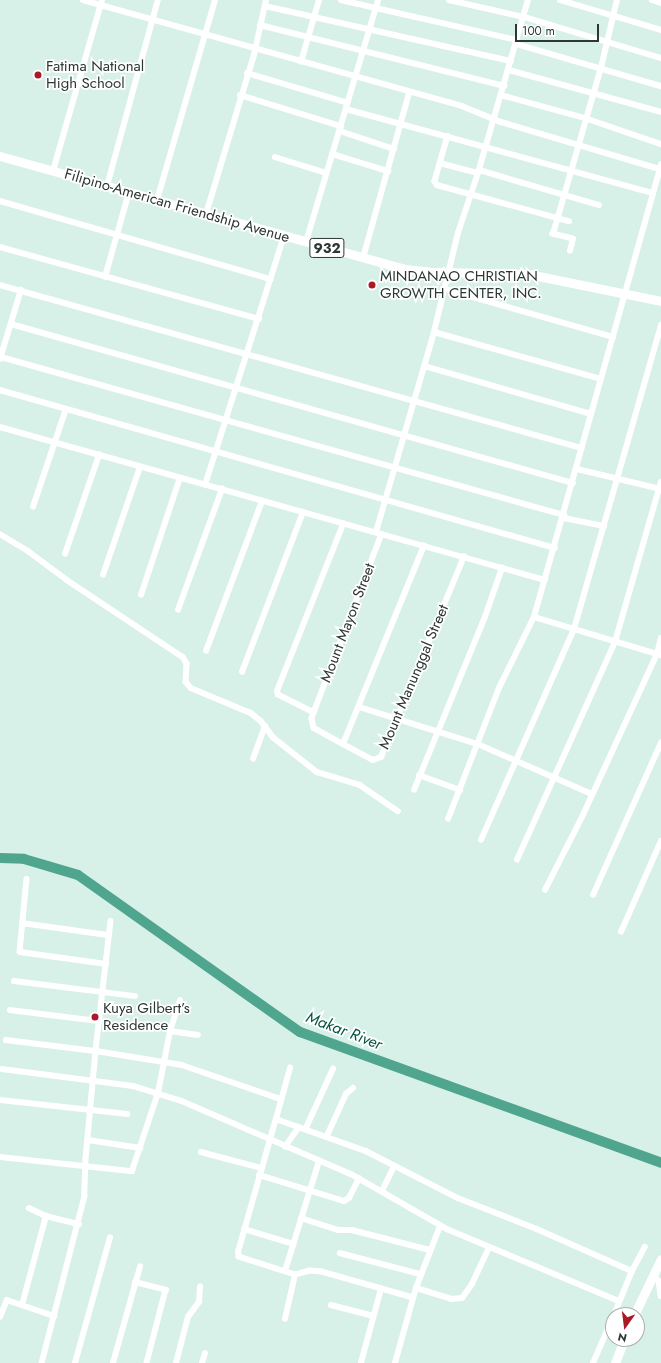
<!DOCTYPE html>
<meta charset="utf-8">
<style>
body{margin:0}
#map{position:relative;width:661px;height:1363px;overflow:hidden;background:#d7f0e8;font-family:Jost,sans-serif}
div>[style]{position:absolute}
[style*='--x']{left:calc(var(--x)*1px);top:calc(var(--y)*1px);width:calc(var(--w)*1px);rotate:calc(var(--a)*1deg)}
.river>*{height:10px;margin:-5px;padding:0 5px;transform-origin:5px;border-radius:5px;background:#50a58e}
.minor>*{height:5.5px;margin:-2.75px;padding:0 2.75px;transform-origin:2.75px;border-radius:2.75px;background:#fff}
.primary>*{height:9px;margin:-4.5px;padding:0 4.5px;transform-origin:4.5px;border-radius:4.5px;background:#fff}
.dots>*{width:11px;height:11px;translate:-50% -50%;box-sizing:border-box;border:2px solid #fff;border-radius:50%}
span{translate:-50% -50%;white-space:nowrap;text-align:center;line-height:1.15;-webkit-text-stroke:3.5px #fff;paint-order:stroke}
.shield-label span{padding:1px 3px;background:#fff;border:1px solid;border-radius:3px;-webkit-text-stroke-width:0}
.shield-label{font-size:14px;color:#2d3734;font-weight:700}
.poi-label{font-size:15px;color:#2d3734}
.left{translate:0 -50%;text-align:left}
.street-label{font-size:15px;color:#2d3734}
.water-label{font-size:16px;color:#0a5444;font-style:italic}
.north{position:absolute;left:605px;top:1307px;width:40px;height:40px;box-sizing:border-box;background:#fff;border:1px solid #abafae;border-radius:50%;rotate:194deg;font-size:11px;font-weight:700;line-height:16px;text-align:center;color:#2d3734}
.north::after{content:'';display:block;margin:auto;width:14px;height:18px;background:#ac1826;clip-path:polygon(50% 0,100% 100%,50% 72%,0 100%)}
.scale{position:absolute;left:515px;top:24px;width:84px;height:18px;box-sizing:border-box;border:2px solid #2d3734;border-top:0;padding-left:5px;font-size:12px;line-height:14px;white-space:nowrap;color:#2d3734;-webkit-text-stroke:3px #fff;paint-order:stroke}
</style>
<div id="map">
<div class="river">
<div style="--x:0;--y:858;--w:24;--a:2"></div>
<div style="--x:24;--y:859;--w:56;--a:16.5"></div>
<div style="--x:78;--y:875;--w:272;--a:35.3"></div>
<div style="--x:300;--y:1032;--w:384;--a:19.9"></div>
</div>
<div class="minor">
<div style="--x:83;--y:0;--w:394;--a:15.6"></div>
<div style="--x:462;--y:106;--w:42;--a:22.3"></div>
<div style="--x:501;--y:122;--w:166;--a:16.5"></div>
<div style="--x:341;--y:0;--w:180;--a:12.8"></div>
<div style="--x:449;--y:0;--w:77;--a:12.8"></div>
<div style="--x:524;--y:17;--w:143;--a:16.7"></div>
<div style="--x:560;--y:0;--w:105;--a:16.5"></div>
<div style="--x:652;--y:0;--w:9;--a:18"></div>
<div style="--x:265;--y:6;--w:252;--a:12.6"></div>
<div style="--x:260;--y:25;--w:252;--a:14"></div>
<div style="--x:516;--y:44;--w:151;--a:16.2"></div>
<div style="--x:301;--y:62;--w:65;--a:-73.8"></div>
<div style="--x:509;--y:70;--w:158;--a:15.4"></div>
<div style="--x:247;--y:73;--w:105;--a:16.5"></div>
<div style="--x:240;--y:95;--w:106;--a:17.1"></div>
<div style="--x:501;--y:95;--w:87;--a:15.3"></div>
<div style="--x:585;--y:118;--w:80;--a:18.9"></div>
<div style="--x:346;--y:109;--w:318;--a:15.3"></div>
<div style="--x:340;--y:131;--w:57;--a:18.4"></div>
<div style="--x:448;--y:136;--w:47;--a:106.1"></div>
<div style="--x:435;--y:181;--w:4;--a:63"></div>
<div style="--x:437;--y:185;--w:137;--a:15.3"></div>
<div style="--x:332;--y:154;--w:59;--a:16.9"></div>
<div style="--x:275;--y:157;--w:53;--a:17.4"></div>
<div style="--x:440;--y:163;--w:39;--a:15"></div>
<div style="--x:479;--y:170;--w:125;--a:16.3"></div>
<div style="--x:53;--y:171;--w:178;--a:-74"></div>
<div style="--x:107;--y:186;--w:193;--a:-74.7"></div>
<div style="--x:157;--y:200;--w:208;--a:-73.8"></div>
<div style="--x:0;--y:201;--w:282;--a:16.1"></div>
<div style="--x:206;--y:214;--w:166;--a:-73.2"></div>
<div style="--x:254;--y:55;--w:56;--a:-77.7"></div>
<div style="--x:306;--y:242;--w:252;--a:-73.4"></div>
<div style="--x:0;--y:247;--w:269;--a:15.5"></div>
<div style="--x:570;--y:251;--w:12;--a:-76"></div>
<div style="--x:573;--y:239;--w:21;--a:-166"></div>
<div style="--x:553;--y:234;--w:173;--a:-73.9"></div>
<div style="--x:601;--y:68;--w:70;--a:-76.8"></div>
<div style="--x:363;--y:258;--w:171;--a:-74.4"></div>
<div style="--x:105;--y:277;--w:88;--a:-74.2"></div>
<div style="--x:0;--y:285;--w:604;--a:15.65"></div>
<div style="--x:445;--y:289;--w:175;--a:15.9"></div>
<div style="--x:11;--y:324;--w:584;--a:15.8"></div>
<div style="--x:434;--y:332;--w:173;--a:15.7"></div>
<div style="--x:1;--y:357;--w:585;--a:15.68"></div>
<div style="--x:0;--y:359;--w:72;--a:-73.1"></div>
<div style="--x:424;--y:366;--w:174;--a:16"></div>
<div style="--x:0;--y:390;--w:577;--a:15.89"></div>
<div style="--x:0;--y:427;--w:566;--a:15.68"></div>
<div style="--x:577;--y:469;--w:86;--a:13.4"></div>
<div style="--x:205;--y:485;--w:261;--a:-72.4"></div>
<div style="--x:33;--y:507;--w:103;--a:-71.4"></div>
<div style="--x:564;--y:518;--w:41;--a:11.3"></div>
<div style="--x:376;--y:532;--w:208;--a:-73.8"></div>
<div style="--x:434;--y:332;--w:102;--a:-76.4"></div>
<div style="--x:458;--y:233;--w:63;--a:-71.6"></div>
<div style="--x:478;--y:173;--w:180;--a:-73.9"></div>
<div style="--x:0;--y:534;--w:33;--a:31"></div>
<div style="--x:28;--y:551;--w:49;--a:36.6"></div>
<div style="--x:67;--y:580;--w:139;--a:33.6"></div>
<div style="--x:183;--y:657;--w:8;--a:60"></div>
<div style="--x:187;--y:664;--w:18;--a:93"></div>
<div style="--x:186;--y:682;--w:8;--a:50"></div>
<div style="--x:191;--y:688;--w:65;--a:22.6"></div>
<div style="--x:251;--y:713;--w:13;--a:39"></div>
<div style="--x:261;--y:721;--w:21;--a:53"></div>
<div style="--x:274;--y:738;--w:55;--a:38.3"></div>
<div style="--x:317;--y:772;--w:45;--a:16.8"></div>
<div style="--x:360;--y:785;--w:46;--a:34.4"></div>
<div style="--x:382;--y:534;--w:197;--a:110.8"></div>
<div style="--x:312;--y:718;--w:10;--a:79"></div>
<div style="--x:314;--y:728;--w:33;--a:29"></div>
<div style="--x:343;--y:744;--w:214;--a:-67.8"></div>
<div style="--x:65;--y:554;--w:105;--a:-71"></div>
<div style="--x:103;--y:575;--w:114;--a:-71.1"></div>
<div style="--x:141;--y:595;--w:123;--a:-71.6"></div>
<div style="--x:178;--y:610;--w:129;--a:-70"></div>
<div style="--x:534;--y:617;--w:133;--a:16.7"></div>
<div style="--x:206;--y:651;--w:160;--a:-69.5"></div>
<div style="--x:242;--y:672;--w:171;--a:-69.1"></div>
<div style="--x:359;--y:707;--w:125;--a:17.3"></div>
<div style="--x:478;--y:744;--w:124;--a:23.7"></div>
<div style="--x:314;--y:713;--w:40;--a:-153.4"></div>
<div style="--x:278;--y:695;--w:4;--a:-104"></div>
<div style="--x:277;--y:691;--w:180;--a:-68.4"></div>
<div style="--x:343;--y:744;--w:34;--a:28"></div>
<div style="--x:373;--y:760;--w:9;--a:-21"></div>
<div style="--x:381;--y:757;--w:217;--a:-67.5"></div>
<div style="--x:253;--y:759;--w:35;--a:-70"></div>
<div style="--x:419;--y:775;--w:44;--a:20.1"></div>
<div style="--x:414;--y:790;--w:187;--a:-67.7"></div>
<div style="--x:485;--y:617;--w:52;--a:-70.9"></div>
<div style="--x:448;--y:819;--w:141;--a:-68.7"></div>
<div style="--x:499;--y:688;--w:79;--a:-63.8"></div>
<div style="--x:534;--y:617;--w:470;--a:-74.3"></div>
<div style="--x:481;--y:840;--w:231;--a:-66.2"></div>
<div style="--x:574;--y:629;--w:316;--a:-74"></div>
<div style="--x:517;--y:860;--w:239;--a:-65.8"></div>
<div style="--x:615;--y:642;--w:166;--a:-74"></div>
<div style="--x:27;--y:879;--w:73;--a:95.5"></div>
<div style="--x:20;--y:952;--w:87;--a:7.9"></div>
<div style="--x:545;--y:890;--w:84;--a:-63.1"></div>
<div style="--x:583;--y:815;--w:177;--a:-65.3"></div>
<div style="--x:657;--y:654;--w:16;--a:-76"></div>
<div style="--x:593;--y:895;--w:167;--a:-65.9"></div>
<div style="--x:111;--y:921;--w:131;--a:96.6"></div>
<div style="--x:96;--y:1051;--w:87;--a:9.2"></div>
<div style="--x:182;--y:1065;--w:105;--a:19"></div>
<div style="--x:22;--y:923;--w:88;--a:7.9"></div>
<div style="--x:621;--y:932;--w:99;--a:-66.3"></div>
<div style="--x:14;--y:981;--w:122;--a:7.1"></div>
<div style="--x:10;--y:1010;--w:89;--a:7.1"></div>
<div style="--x:170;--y:1031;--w:28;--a:8"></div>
<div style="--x:6;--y:1040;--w:91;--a:7"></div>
<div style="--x:96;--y:1051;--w:107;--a:95.3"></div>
<div style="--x:86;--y:1158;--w:38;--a:92"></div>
<div style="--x:85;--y:1196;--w:172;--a:104.4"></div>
<div style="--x:2;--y:1069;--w:132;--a:7.4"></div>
<div style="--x:133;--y:1086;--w:51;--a:17"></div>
<div style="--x:182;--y:1101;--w:184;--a:23.4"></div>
<div style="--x:351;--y:1174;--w:111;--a:29.8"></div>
<div style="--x:447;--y:1229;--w:186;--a:22.7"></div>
<div style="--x:0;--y:1100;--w:128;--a:6.3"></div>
<div style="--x:276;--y:1119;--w:53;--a:-74.6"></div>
<div style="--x:306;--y:1128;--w:65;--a:-65.4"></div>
<div style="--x:327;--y:1136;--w:46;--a:-65.7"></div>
<div style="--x:346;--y:1094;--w:9;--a:-41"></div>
<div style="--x:88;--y:1140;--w:53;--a:8.7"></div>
<div style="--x:285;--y:1147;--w:24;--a:-55"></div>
<div style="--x:201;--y:1152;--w:62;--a:14.9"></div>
<div style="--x:0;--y:1157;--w:133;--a:6.1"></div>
<div style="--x:132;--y:1171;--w:82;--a:-71.6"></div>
<div style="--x:158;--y:1093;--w:63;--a:-79"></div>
<div style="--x:170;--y:1031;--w:32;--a:-72"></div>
<div style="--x:259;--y:1175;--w:89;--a:17"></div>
<div style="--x:344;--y:1201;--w:6;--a:-31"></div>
<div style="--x:349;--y:1198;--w:22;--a:-63"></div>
<div style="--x:382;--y:1191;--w:28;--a:-64"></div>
<div style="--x:29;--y:1208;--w:19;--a:25"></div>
<div style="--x:301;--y:1218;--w:39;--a:18"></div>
<div style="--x:338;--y:1230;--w:14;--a:0"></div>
<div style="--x:352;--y:1230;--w:81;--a:14.4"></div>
<div style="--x:244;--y:1229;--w:52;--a:16.7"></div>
<div style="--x:340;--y:1253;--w:83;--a:14.7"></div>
<div style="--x:285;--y:1271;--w:115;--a:-72.8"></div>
<div style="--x:653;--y:1275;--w:8;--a:45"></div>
<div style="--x:659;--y:1281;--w:15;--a:82"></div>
<div style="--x:135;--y:1282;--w:32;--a:14"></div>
<div style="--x:166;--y:1290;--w:75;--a:104.6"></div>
<div style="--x:416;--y:1288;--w:37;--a:17"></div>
<div style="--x:451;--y:1299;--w:11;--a:-5"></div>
<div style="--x:462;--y:1298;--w:17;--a:-54"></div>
<div style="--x:472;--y:1284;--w:40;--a:-65"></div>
<div style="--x:413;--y:1298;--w:95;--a:-164.1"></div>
<div style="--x:322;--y:1272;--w:12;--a:-175"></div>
<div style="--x:310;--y:1271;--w:16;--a:165"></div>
<div style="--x:295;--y:1275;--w:59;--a:-162.2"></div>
<div style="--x:239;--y:1257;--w:5;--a:-101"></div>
<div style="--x:238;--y:1252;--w:138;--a:-74.1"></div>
<div style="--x:276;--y:1119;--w:96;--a:19.6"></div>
<div style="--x:366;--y:1151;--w:103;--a:27.1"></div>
<div style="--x:458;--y:1198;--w:85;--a:21.4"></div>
<div style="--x:537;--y:1229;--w:104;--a:23.9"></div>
<div style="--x:22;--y:1305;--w:92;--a:-74.9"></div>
<div style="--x:46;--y:1216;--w:34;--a:14"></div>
<div style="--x:331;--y:1305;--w:44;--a:14.3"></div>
<div style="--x:614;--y:1315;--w:48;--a:-67.8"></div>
<div style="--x:632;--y:1271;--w:27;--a:-62"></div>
<div style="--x:0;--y:1317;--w:18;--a:-68"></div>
<div style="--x:7;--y:1300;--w:50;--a:18.8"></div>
<div style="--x:285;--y:1319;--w:45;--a:-77.2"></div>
<div style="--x:75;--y:1363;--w:130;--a:-74.4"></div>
<div style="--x:113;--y:1363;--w:100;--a:-74.3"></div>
<div style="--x:176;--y:1363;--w:48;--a:-75.4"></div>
<div style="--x:188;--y:1317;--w:19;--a:-54"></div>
<div style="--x:199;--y:1302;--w:15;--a:-86"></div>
<div style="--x:202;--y:1363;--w:10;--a:-73"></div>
<div style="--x:361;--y:1363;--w:77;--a:-74.9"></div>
<div style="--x:395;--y:1363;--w:78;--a:-74.4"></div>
<div style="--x:416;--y:1288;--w:66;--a:-68.8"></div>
<div style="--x:593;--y:1363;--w:50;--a:-66.5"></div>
</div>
<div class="primary">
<div style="--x:0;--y:156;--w:420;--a:15.6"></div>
<div style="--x:404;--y:269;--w:30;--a:6"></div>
<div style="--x:434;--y:272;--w:94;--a:1.2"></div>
<div style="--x:528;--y:274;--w:136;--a:11.5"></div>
<div style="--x:634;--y:1315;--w:62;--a:-64.3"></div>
<div style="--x:615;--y:1363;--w:26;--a:-69"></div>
</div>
<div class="dots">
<div style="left:38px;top:75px;background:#ac1826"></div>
<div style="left:372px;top:285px;background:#ac1826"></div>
<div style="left:95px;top:1017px;background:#ac1826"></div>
</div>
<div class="shield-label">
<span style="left:327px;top:248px">932</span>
</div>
<div class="poi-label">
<span class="left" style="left:46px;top:75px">Fatima National<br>High School</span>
<span class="left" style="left:380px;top:285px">MINDANAO CHRISTIAN<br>GROWTH CENTER, INC.</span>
<span class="left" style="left:103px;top:1017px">Kuya Gilbert’s<br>Residence</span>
</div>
<div class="street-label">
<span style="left:177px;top:206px;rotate:16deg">Filipino-American Friendship Avenue</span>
<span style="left:348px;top:623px;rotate:-69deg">Mount Mayon Street</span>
<span style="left:414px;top:677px;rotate:-67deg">Mount Manunggal Street</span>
</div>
<div class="water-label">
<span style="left:344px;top:1031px;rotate:21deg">Makar River</span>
</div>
<div class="north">N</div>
<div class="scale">100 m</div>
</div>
